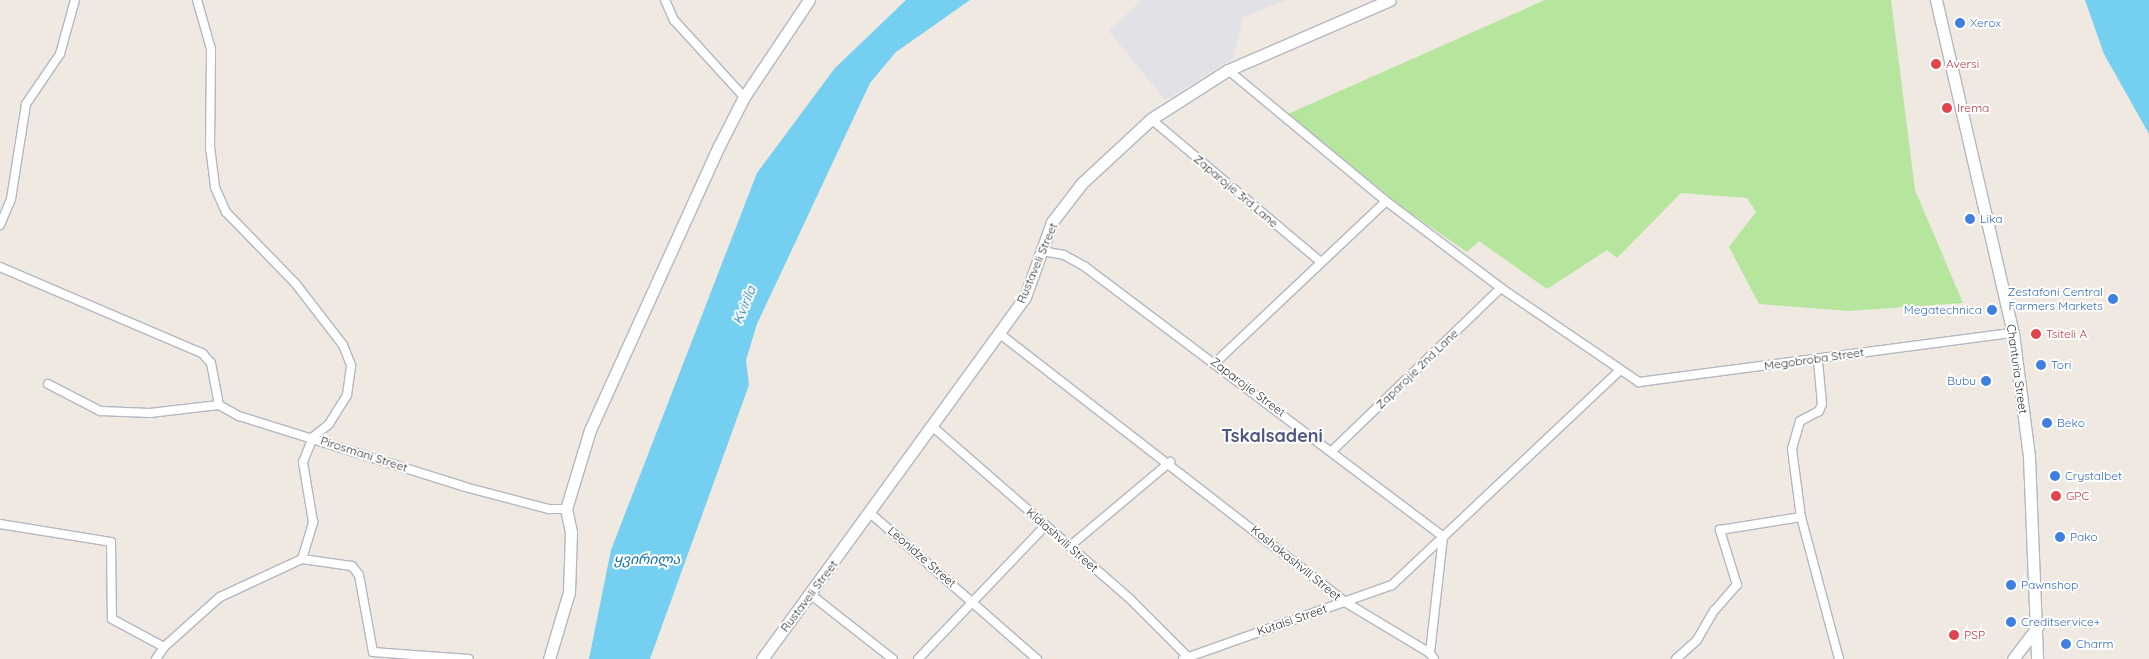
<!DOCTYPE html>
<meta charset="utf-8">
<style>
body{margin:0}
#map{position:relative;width:2149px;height:659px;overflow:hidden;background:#efe9e1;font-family:Quicksand,"Noto Sans Georgian",sans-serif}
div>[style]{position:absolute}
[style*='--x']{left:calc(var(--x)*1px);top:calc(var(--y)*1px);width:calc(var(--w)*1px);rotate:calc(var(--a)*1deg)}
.industrial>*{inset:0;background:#e3e1e8}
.green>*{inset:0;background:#b6e59e}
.water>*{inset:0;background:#75cff0}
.roads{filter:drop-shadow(1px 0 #b4b7c1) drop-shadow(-1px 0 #b4b7c1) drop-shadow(0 1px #b4b7c1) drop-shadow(0 -1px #b4b7c1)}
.street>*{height:8px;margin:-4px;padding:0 4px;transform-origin:4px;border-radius:4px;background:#fff}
.secondary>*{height:11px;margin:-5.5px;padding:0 5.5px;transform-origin:5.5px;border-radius:5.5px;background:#fff}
.dots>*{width:14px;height:14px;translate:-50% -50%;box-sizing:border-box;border:2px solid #fff;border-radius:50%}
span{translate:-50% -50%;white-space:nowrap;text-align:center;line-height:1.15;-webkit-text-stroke:4px #fff;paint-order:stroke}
.shop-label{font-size:12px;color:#366cbe}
.left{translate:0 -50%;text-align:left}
.right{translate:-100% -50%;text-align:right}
.health-label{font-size:12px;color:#be3a42}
.street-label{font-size:12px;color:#2e2e2e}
.water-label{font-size:14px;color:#0d6fa3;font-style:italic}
.district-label{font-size:18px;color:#4d5680;font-weight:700}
</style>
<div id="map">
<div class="industrial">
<div style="clip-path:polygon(1142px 0,1286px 0,1243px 17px,1233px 59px,1165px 100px,1109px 31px)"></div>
</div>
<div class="green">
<div style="clip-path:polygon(1545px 0,1891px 0,1915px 190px,1963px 303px,1848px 311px,1759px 304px,1729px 247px,1756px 212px,1747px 198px,1681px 193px,1617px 258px,1607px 250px,1547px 289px,1479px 241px,1467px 252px,1399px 205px,1288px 114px)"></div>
</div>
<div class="water">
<div style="clip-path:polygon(906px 0,970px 0,896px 52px,870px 83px,757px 324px,746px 360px,749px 385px,650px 659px,589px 659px,611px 550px,757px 173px,835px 68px)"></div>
<div style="clip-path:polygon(2085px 0,2149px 0,2149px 134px,2104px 54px)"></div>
</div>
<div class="roads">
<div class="street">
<div style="--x:665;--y:0;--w:22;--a:66"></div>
<div style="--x:674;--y:20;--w:104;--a:47.7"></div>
<div style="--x:1228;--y:70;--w:205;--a:39.7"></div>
<div style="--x:1386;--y:201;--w:144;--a:37.1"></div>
<div style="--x:1501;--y:288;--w:167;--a:34.3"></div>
<div style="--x:1639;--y:382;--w:377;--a:-7.5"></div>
<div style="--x:1151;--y:119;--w:222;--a:40.1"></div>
<div style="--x:0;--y:225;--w:28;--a:-67"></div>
<div style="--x:11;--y:199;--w:96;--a:-81"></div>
<div style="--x:26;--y:104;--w:60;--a:-55.8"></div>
<div style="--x:60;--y:54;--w:56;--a:-74.5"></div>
<div style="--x:1042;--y:251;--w:22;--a:10"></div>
<div style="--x:1064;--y:255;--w:23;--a:29"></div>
<div style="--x:1084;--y:266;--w:450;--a:37"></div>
<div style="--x:1443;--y:537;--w:117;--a:96.4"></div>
<div style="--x:1430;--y:653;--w:7;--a:56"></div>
<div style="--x:0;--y:267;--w:220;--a:23.1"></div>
<div style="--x:202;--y:353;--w:13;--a:48"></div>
<div style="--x:211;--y:363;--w:43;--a:79.2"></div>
<div style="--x:219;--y:405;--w:23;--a:29"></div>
<div style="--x:239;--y:416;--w:237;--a:17.4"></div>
<div style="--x:465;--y:487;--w:87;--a:14.7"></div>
<div style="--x:549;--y:509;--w:17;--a:0"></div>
<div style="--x:1000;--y:334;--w:437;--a:37.8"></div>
<div style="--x:1345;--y:602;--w:99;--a:31"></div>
<div style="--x:1818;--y:361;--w:43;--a:84.7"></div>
<div style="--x:1822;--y:404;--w:8;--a:113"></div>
<div style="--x:1819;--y:411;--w:21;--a:152"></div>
<div style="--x:1800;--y:421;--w:29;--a:106"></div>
<div style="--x:1792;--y:449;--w:69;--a:82.5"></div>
<div style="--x:1801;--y:517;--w:147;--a:75"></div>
<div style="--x:1216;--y:362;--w:234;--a:-43.4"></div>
<div style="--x:48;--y:384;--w:59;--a:27.4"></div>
<div style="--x:100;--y:411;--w:50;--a:2.3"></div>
<div style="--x:150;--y:413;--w:69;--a:-6.6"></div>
<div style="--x:933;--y:427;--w:262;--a:41.1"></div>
<div style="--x:1130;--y:599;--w:82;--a:45"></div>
<div style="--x:1333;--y:450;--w:233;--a:-44"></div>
<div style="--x:870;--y:513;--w:222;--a:41.2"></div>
<div style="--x:0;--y:524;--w:112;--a:9.2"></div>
<div style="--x:111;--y:542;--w:77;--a:89.3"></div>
<div style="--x:112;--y:619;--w:59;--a:28.3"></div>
<div style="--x:1070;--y:546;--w:131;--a:-40"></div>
<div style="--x:302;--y:559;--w:50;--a:8"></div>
<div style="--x:352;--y:566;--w:11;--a:52"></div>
<div style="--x:359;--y:575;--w:78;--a:79.7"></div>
<div style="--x:373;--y:652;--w:96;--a:4.2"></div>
<div style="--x:810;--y:594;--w:105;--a:38.1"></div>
<div style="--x:156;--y:659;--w:14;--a:-56"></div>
<div style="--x:164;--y:647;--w:75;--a:-41.8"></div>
<div style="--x:220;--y:597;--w:90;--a:-24.9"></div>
<div style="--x:302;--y:559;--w:39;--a:-73"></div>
<div style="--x:313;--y:522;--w:61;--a:-99.5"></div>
<div style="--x:303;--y:462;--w:27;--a:-68"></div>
<div style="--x:313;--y:437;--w:21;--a:-39"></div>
<div style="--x:329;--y:424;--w:34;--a:-58"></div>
<div style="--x:347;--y:395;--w:30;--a:-82"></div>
<div style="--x:351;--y:365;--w:22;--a:-112"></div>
<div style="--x:343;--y:345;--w:78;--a:-127.7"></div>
<div style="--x:295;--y:283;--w:99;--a:-134.2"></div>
<div style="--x:226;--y:212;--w:27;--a:-114"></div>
<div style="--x:215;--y:187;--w:38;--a:-97"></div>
<div style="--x:210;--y:149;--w:100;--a:-89.4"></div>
<div style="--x:211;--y:49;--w:51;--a:-105.9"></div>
<div style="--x:918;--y:659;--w:185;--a:-46.3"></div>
<div style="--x:1183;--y:659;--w:222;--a:-19.5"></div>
<div style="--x:1392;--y:585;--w:311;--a:-43.3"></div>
<div style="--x:1676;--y:659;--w:28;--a:-42"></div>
<div style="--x:1697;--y:640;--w:34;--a:-60"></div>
<div style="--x:1714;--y:611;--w:35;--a:-49"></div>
<div style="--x:1737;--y:585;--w:58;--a:-107.2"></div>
<div style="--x:1720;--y:530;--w:82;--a:-9.1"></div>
</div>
<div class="secondary">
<div style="--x:1936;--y:0;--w:342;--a:77"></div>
<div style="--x:2013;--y:333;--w:125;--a:82.6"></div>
<div style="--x:2029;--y:457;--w:202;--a:87.7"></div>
<div style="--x:549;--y:659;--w:70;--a:-73.4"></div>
<div style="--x:569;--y:592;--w:60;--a:-88.1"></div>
<div style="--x:571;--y:532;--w:24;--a:-102"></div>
<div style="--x:566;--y:509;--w:83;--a:-73.1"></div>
<div style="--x:590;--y:430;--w:312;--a:-65.6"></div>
<div style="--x:719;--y:146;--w:55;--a:-63"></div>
<div style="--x:744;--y:97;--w:117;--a:-56.2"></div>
<div style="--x:762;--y:659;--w:447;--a:-54"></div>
<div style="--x:1025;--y:297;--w:80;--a:-70.2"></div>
<div style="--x:1052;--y:222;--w:49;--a:-52.4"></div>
<div style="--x:1082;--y:183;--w:94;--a:-42.8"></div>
<div style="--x:1151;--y:119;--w:91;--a:-32.5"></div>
<div style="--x:1228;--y:70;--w:176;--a:-23.4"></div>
<div style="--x:2013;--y:659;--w:41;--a:-52.9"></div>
</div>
</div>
<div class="dots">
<div style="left:1960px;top:23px;background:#3f7fe0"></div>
<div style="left:1936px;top:64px;background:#e0444e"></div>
<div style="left:1947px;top:108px;background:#e0444e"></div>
<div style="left:1970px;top:219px;background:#3f7fe0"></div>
<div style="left:2113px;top:299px;background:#3f7fe0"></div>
<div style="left:1992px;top:310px;background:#3f7fe0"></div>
<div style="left:2036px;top:334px;background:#e0444e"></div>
<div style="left:2041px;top:365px;background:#3f7fe0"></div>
<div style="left:1986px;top:381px;background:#3f7fe0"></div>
<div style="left:2047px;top:423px;background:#3f7fe0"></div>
<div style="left:2055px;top:476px;background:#3f7fe0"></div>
<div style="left:2056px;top:496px;background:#e0444e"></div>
<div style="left:2060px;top:537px;background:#3f7fe0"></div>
<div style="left:2011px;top:585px;background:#3f7fe0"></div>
<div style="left:2011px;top:622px;background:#3f7fe0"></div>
<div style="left:1954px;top:635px;background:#e0444e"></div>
<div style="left:2066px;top:644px;background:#3f7fe0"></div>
</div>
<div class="shop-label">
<span class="left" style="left:1970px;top:23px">Xerox</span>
<span class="left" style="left:1980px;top:219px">Lika</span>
<span class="right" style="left:2103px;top:299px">Zestafoni Central<br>Farmers Markets</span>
<span class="right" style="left:1982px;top:310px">Megatechnica</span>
<span class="left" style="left:2051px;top:365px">Tori</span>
<span class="right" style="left:1976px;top:381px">Bubu</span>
<span class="left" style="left:2057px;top:423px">Beko</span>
<span class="left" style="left:2065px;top:476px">Crystalbet</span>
<span class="left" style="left:2070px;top:537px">Pako</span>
<span class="left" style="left:2021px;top:585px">Pawnshop</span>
<span class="left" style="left:2021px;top:622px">Creditservice+</span>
<span class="left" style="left:2076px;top:644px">Charm</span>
</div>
<div class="health-label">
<span class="left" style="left:1946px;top:64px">Aversi</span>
<span class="left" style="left:1957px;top:108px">Irema</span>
<span class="left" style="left:2046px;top:334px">Tsiteli A</span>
<span class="left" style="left:2066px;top:496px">GPC</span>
<span class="left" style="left:1964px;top:635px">PSP</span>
</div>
<div class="street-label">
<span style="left:1236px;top:191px;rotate:40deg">Zaparojie 3rd Lane</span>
<span style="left:1037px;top:263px;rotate:-67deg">Rustaveli Street</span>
<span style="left:1814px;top:359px;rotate:-8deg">Megobroba Street</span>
<span style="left:1417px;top:369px;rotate:-44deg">Zaparojie 2nd Lane</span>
<span style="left:2017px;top:369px;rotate:82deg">Chanturia Street</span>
<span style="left:1248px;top:387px;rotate:37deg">Zaparojie Street</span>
<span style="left:364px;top:454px;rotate:18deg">Pirosmani Street</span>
<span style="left:1062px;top:540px;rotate:41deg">Kldiashvili Street</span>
<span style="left:922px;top:557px;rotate:41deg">Leonidze Street</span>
<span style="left:1296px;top:563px;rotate:39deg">Kashakashvili Street</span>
<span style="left:809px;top:596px;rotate:-53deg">Rustaveli Street</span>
<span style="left:1292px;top:620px;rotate:-19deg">Kutaisi Street</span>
</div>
<div class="water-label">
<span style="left:744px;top:305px;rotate:-68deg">Kvirila</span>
<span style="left:647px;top:559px">ყვირილა</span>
</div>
<div class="district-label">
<span style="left:1272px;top:436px">Tskalsadeni</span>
</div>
</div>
